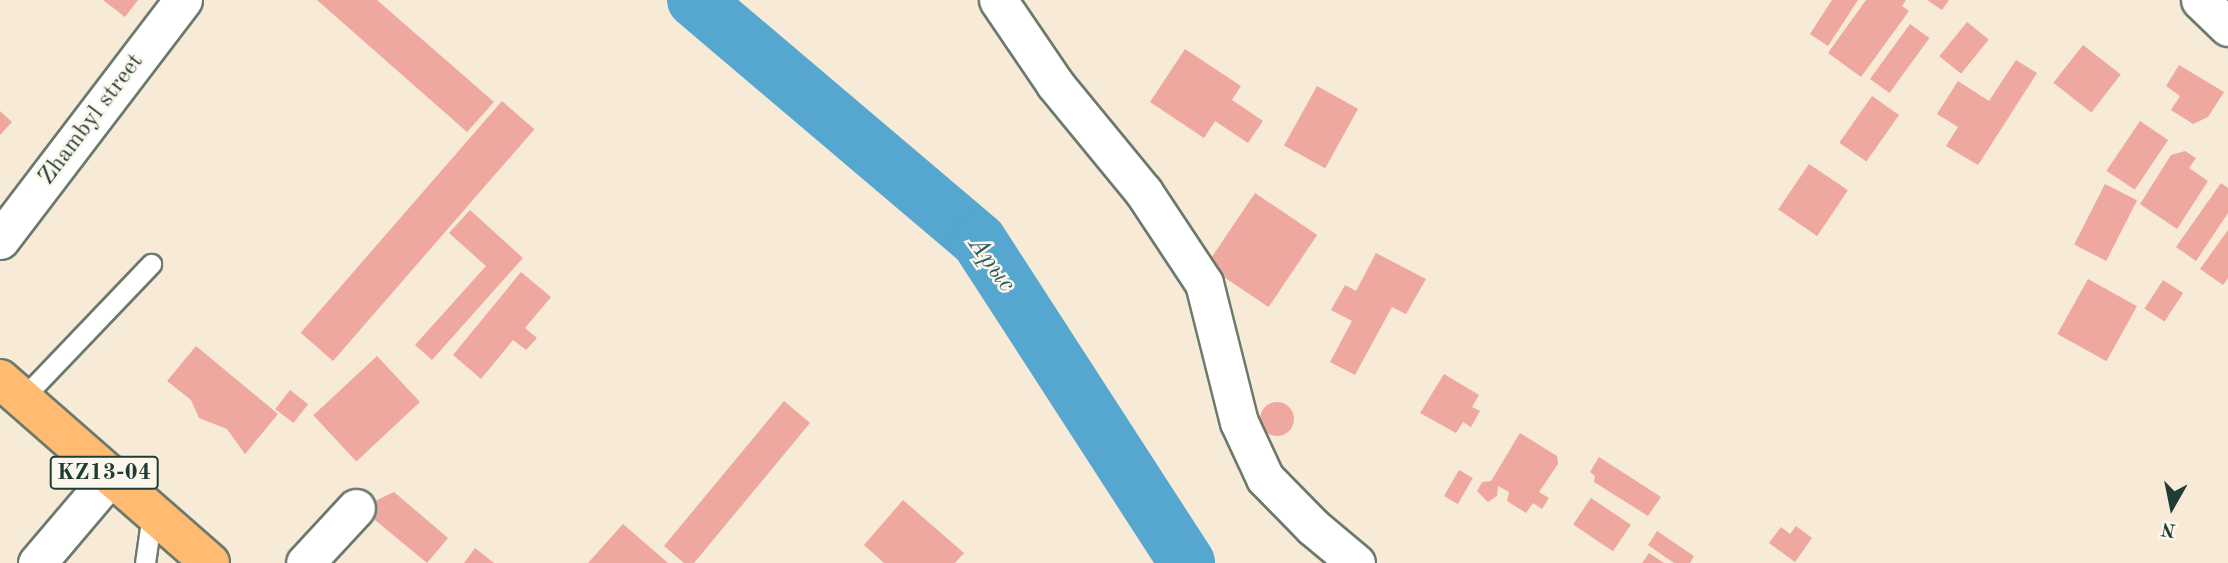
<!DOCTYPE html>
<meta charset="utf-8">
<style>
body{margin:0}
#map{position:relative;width:2228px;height:563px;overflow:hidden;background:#f7ead6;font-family:"Old Standard TT",serif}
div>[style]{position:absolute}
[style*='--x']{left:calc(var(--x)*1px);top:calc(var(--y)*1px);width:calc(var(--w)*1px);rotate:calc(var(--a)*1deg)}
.river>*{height:56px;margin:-28px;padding:0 28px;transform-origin:28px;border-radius:28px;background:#55a7d0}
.building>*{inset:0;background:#eea89f;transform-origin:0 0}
.round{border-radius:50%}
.roads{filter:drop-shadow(2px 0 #6b7a6d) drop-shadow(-2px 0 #6b7a6d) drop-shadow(0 2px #6b7a6d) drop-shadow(0 -2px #6b7a6d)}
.service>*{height:19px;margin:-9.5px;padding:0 9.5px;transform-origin:9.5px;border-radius:9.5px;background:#fff}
.minor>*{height:37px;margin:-18.5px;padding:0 18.5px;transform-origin:18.5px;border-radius:18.5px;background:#fff}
.primary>*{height:38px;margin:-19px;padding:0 19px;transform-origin:19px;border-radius:19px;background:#ffbb71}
span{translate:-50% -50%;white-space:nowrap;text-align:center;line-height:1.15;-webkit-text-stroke:5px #fbf7ec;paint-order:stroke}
.shield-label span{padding:2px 5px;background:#fbf7ec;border:2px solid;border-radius:5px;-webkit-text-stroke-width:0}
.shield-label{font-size:23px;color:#1f3d34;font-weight:700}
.street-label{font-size:24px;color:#1f3d34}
.water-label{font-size:26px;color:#2f5d63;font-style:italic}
.north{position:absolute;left:2137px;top:472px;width:70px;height:70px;-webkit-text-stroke:5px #fbf7ec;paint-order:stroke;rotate:189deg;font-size:19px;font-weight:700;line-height:28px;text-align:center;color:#1f3d34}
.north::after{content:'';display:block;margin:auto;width:24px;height:32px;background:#1f3d34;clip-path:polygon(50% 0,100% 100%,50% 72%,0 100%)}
</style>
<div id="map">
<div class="river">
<div style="--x:695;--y:0;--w:372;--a:40.3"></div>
<div style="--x:979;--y:241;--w:383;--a:57.1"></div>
</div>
<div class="building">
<div style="clip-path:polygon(103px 0,138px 0,125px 17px)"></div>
<div style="clip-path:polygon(317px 0,377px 0,494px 102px,467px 132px)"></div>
<div style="clip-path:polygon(1832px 0,1858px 0,1828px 46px,1810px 34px)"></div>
<div style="clip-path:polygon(1866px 0,1906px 0,1902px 6px,1909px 11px,1861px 77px,1828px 53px)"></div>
<div style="clip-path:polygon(1927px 0,1949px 0,1942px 10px)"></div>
<div style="left:1967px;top:22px;width:28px;height:44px;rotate:39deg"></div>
<div style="left:1910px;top:24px;width:24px;height:68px;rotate:36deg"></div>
<div style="left:2083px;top:45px;width:48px;height:48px;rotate:38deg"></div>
<div style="clip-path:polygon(1185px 49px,1241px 86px,1232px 100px,1263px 121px,1248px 143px,1215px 121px,1204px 138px,1150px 102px)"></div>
<div style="clip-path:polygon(2016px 60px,2037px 73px,1978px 165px,1946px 146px,1958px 127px,1937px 114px,1958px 81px,1989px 101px)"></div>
<div style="clip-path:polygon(2179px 65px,2224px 92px,2208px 117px,2193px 124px,2171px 110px,2180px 96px,2166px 86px)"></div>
<div style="left:1317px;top:86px;width:47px;height:68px;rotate:29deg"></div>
<div style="left:1872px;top:96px;width:33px;height:57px;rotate:35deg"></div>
<div style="left:502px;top:101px;width:43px;height:307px;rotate:41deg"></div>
<div style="clip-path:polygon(0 111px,12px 122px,0 135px)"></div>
<div style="left:2140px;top:121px;width:34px;height:60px;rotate:34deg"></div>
<div style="clip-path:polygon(2185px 151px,2196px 158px,2189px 168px,2208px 181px,2177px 229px,2140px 204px,2171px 155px)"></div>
<div style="left:1809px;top:164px;width:47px;height:55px;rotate:34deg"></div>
<div style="clip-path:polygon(2221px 183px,2228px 188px,2228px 213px,2196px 261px,2176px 247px)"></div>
<div style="left:2105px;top:184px;width:36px;height:68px;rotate:27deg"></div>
<div style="left:1255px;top:193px;width:75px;height:87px;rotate:34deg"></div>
<div style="clip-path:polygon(470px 210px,523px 258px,432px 360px,415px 345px,486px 266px,449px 233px)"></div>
<div style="clip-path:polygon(2228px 230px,2228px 278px,2223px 285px,2200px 269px)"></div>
<div style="clip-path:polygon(1376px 253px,1426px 279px,1406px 314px,1392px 307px,1355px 375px,1330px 362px,1352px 321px,1331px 310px,1345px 285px,1356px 291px)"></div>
<div style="clip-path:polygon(521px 272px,551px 297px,525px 328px,537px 338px,526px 350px,513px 340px,481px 379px,453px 355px)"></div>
<div style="left:2088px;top:279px;width:56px;height:63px;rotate:29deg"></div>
<div style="left:2163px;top:280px;width:24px;height:34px;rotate:33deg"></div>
<div style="clip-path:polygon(196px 346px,278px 414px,245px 454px,227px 429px,199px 418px,191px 400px,167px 381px)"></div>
<div style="left:377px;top:356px;width:63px;height:87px;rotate:47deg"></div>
<div style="clip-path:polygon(1444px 374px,1479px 395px,1472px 407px,1480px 411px,1471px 427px,1463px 422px,1456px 433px,1420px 413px)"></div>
<div style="left:290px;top:390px;width:23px;height:24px;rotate:38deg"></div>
<div style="clip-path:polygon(784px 401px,810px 423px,694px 563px,684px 563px,664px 546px)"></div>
<div class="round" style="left:1260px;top:402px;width:34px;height:34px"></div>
<div style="clip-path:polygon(1520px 433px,1557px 456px,1558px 464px,1539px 492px,1549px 498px,1542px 509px,1533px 503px,1526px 513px,1507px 501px,1509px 492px,1498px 486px,1497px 496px,1488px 502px,1477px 491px,1482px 482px,1491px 481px)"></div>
<div style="clip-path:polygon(1599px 457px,1661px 497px,1648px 516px,1594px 482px,1595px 476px,1590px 472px)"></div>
<div style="left:1459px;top:470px;width:16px;height:30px;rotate:30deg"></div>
<div style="clip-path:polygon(394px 492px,448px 538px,427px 563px,375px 520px,375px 501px)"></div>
<div style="left:1591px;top:498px;width:48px;height:32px;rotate:34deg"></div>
<div style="clip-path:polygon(903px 500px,964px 553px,955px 563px,884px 563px,864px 545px)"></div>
<div style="clip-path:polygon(623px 524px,668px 563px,588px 563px)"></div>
<div style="clip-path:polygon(1796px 526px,1812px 538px,1795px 562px,1769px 543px,1781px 527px,1790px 534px)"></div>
<div style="clip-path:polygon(1657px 531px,1694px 556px,1690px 563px,1674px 563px,1648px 545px)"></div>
<div style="clip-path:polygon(475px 548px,494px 563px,464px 563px)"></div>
<div style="clip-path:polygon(1649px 553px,1664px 563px,1642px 563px)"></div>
</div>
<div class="roads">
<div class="service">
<div style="--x:22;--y:399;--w:187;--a:-46.3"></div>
<div style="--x:145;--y:563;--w:49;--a:-81.9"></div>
</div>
<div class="minor">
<div style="--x:998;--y:0;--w:102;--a:55.8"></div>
<div style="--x:1055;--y:84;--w:139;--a:50.6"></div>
<div style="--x:1143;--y:191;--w:110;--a:56.5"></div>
<div style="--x:1204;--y:283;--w:143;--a:75.9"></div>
<div style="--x:1239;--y:422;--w:62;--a:65.1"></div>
<div style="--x:1265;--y:478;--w:69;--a:45.6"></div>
<div style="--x:1313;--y:527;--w:56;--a:39.9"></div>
<div style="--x:2200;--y:0;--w:39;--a:44"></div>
<div style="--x:0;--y:240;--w:302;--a:-52.7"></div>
<div style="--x:37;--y:563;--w:111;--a:-49.7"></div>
<div style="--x:305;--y:563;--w:75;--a:-47.2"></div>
</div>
<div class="primary">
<div style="--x:0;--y:379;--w:279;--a:41.2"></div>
</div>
</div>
<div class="shield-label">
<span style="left:104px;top:473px">KZ13-04</span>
</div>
<div class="street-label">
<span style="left:92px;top:120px;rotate:-53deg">Zhambyl street</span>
</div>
<div class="water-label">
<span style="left:991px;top:265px;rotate:54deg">Арыс</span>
</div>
<div class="north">N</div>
</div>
